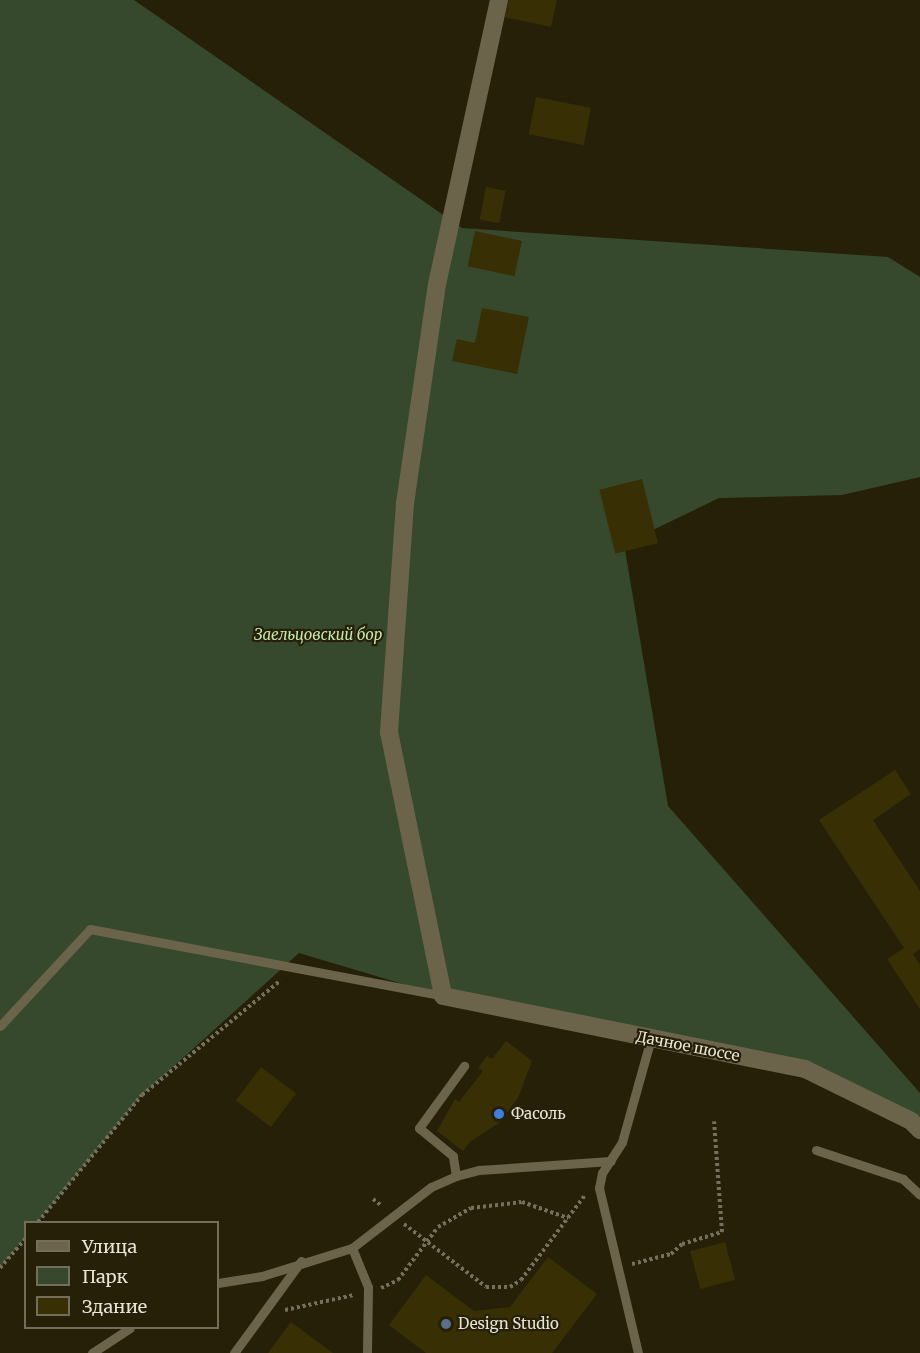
<!DOCTYPE html>
<meta charset="utf-8">
<style>
body{margin:0}
#map{position:relative;width:920px;height:1353px;overflow:hidden;background:#262009;font-family:Merriweather,serif}
div>[style]{position:absolute}
[style*='--x']{left:calc(var(--x)*1px);top:calc(var(--y)*1px);width:calc(var(--w)*1px);rotate:calc(var(--a)*1deg)}
.green>*{inset:0;background:#37492d}
.building>*{inset:0;background:#382f04;transform-origin:0 0}
.path>*{height:4px;margin-top:-2px;transform-origin:0;background:repeating-linear-gradient(90deg,#75705d 0 3px,transparent 0 6px)}
.lane>*{height:9px;margin:-4.5px;padding:0 4.5px;transform-origin:4.5px;border-radius:4.5px;background:#6b644b}
.street>*{height:18px;margin:-9px;padding:0 9px;transform-origin:9px;border-radius:9px;background:#6b644b}
.dots>*{width:16px;height:16px;translate:-50% -50%;box-sizing:border-box;border:3px solid #262009;border-radius:50%}
span{translate:-50% -50%;white-space:nowrap;text-align:center;line-height:1.15;-webkit-text-stroke:4.5px #262009;paint-order:stroke}
.park-label{font-size:15px;color:#c2e7ac;font-style:italic}
.street-label{font-size:15px;color:#e7e3d5}
.poi-label{font-size:15px;color:#e7e3d5}
.left{translate:0 -50%;text-align:left}
.legend{position:absolute;left:24px;top:1221px;width:195px;height:108px;box-sizing:border-box;background:#262009;border:2px solid #736e5b;margin:0;padding:8px 10px;list-style:none;font-size:18px;color:#e7e3d5}
.legend li{display:flex;align-items:center;gap:12px;height:30px}
.legend b{width:30px;border:2px solid #736e5b}
</style>
<div id="map">
<div class="green">
<div style="clip-path:polygon(0 0,134px 0,462px 228px,888px 257px,920px 277px,920px 477px,842px 495px,719px 498px,624px 544px,668px 806px,920px 1093px,920px 1130px,805px 1069px,443px 996px,299px 953px,142px 1095px,38px 1222px,26px 1222px,25px 1238px,0 1268px)"></div>
</div>
<div class="building">
<div style="clip-path:polygon(509px 0,557px 0,551px 27px,505px 17px)"></div>
<div style="left:536px;top:97px;width:56px;height:38px;rotate:11deg"></div>
<div style="left:486px;top:187px;width:20px;height:33px;rotate:11deg"></div>
<div style="left:475px;top:231px;width:48px;height:36px;rotate:12deg"></div>
<div style="clip-path:polygon(482px 308px,529px 317px,517px 374px,452px 361px,457px 339px,475px 343px)"></div>
<div style="left:642px;top:479px;width:66px;height:44px;rotate:76deg"></div>
<div style="clip-path:polygon(895px 770px,911px 794px,873px 820px,920px 891px,920px 949px,913px 954px,920px 965px,920px 1009px,887px 959px,904px 948px,819px 820px)"></div>
<div style="clip-path:polygon(506px 1041px,532px 1061px,518px 1098px,499px 1123px,471px 1141px,463px 1151px,437px 1131px,455px 1099px,459px 1102px,483px 1071px,478px 1068px,487px 1056px,492px 1059px)"></div>
<div style="left:261px;top:1067px;width:44px;height:42px;rotate:37deg"></div>
<div style="left:725px;top:1242px;width:39px;height:36px;rotate:75deg"></div>
<div style="clip-path:polygon(548px 1257px,597px 1294px,552px 1353px,426px 1353px,389px 1325px,426px 1275px,474px 1311px,510px 1307px)"></div>
<div style="clip-path:polygon(291px 1322px,333px 1353px,268px 1353px)"></div>
</div>
<div class="path">
<div style="--x:373;--y:1199;--w:11;--a:38"></div>
<div style="--x:38;--y:1222;--w:164;--a:-50.7"></div>
<div style="--x:142;--y:1095;--w:180;--a:-39.6"></div>
<div style="--x:404;--y:1224;--w:103;--a:37.5"></div>
<div style="--x:486;--y:1287;--w:24;--a:0"></div>
<div style="--x:510;--y:1287;--w:13;--a:-32"></div>
<div style="--x:521;--y:1280;--w:106;--a:-53"></div>
<div style="--x:632;--y:1264;--w:40;--a:-14.4"></div>
<div style="--x:671;--y:1254;--w:15;--a:-42"></div>
<div style="--x:682;--y:1244;--w:42;--a:-16.7"></div>
<div style="--x:722;--y:1232;--w:111;--a:-94.1"></div>
<div style="--x:0;--y:1268;--w:40;--a:-49"></div>
<div style="--x:381;--y:1288;--w:19;--a:-25"></div>
<div style="--x:398;--y:1280;--w:66;--a:-53"></div>
<div style="--x:438;--y:1227;--w:38;--a:-30"></div>
<div style="--x:471;--y:1208;--w:51;--a:-6.7"></div>
<div style="--x:522;--y:1202;--w:49;--a:19.2"></div>
<div style="--x:285;--y:1310;--w:71;--a:-12.3"></div>
</div>
<div class="lane">
<div style="--x:0;--y:1026;--w:132;--a:-47.1"></div>
<div style="--x:90;--y:929;--w:359;--a:10.7"></div>
<div style="--x:816;--y:1150;--w:92;--a:18.4"></div>
<div style="--x:903;--y:1179;--w:23;--a:43"></div>
<div style="--x:456;--y:1176;--w:20;--a:-99"></div>
<div style="--x:453;--y:1156;--w:44;--a:-140.5"></div>
<div style="--x:419;--y:1128;--w:77;--a:-54"></div>
<div style="--x:352;--y:1248;--w:42;--a:67.7"></div>
<div style="--x:368;--y:1287;--w:66;--a:90.9"></div>
<div style="--x:218;--y:1283;--w:45;--a:-9"></div>
<div style="--x:262;--y:1276;--w:94;--a:-17.3"></div>
<div style="--x:352;--y:1248;--w:100;--a:-37.7"></div>
<div style="--x:431;--y:1187;--w:27;--a:-24"></div>
<div style="--x:456;--y:1176;--w:24;--a:-15"></div>
<div style="--x:479;--y:1170;--w:132;--a:-3.9"></div>
<div style="--x:92;--y:1353;--w:45;--a:-33.3"></div>
<div style="--x:234;--y:1353;--w:114;--a:-53.9"></div>
<div style="--x:638;--y:1353;--w:170;--a:-103.3"></div>
<div style="--x:599;--y:1188;--w:15;--a:-79"></div>
<div style="--x:602;--y:1173;--w:37;--a:-57"></div>
<div style="--x:622;--y:1142;--w:108;--a:-74.4"></div>
</div>
<div class="street">
<div style="--x:499;--y:0;--w:291;--a:102.3"></div>
<div style="--x:437;--y:284;--w:221;--a:98.3"></div>
<div style="--x:405;--y:503;--w:230;--a:94"></div>
<div style="--x:389;--y:732;--w:269;--a:78.4"></div>
<div style="--x:443;--y:996;--w:369;--a:11.4"></div>
<div style="--x:805;--y:1069;--w:118;--a:26.1"></div>
<div style="--x:911;--y:1121;--w:13;--a:45"></div>
</div>
<div class="dots">
<div style="left:499px;top:1114px;background:#3f7fe0"></div>
<div style="left:446px;top:1324px;background:#5c6f8a"></div>
</div>
<div class="park-label">
<span style="left:318px;top:635px">Заельцовский бор</span>
</div>
<div class="street-label">
<span style="left:688px;top:1046px;rotate:11deg">Дачное шоссе</span>
</div>
<div class="poi-label">
<span class="left" style="left:511px;top:1114px">Фасоль</span>
<span class="left" style="left:458px;top:1324px">Design Studio</span>
</div>
<ul class="legend">
<li><b style="height:8px;background:#6b644b"></b>Улица</li>
<li><b style="height:16px;background:#37492d"></b>Парк</li>
<li><b style="height:16px;background:#382f04"></b>Здание</li>
</ul>
</div>
